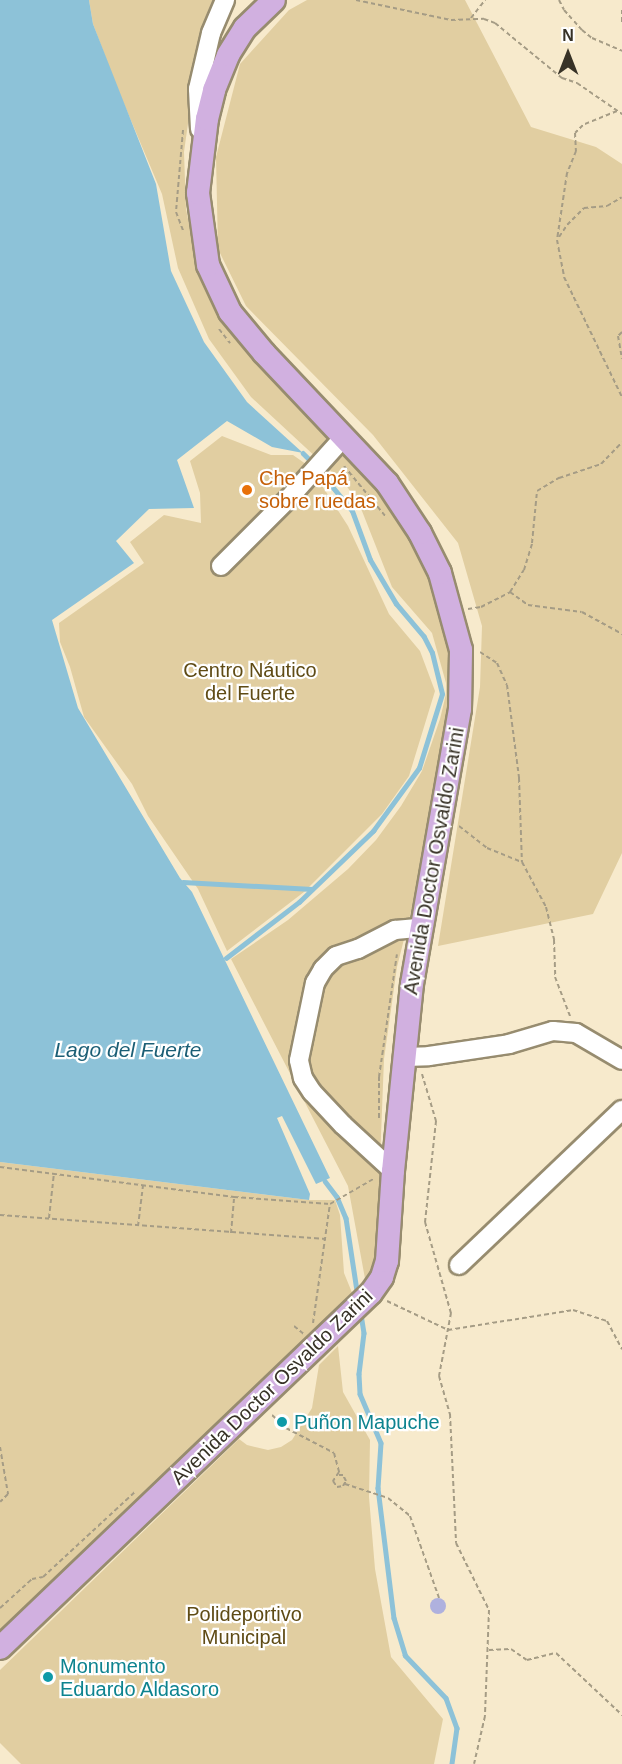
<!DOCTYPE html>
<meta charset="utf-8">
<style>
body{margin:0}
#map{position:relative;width:622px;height:1764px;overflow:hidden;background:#f7eacc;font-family:Arial,sans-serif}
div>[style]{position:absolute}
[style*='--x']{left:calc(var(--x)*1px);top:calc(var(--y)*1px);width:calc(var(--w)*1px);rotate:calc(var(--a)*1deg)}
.green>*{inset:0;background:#e1cea1}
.water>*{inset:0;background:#8dc2d8}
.stream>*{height:4.5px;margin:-2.25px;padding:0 2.25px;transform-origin:2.25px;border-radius:2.25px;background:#8dc2d8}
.building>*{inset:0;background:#afb1de}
.round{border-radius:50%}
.path>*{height:2px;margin-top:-1px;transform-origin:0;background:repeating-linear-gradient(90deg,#a59c85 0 4.5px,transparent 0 7.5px)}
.roads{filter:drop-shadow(2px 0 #978c6f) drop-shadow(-2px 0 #978c6f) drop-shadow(0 2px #978c6f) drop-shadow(0 -2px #978c6f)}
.minor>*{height:18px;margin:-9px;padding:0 9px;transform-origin:9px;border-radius:9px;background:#fff}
.major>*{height:22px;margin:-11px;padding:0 11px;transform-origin:11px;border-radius:11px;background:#d1b0e0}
.dots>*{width:16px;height:16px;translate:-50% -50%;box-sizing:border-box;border:3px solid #fff;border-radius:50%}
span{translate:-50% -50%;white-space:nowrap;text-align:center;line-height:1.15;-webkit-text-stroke:4.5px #fff;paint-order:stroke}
.food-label{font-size:20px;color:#c56008}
.left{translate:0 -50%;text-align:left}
.park-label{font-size:20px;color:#5f4b15}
.street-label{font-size:20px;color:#373226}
.culture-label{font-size:20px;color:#0d838f}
.water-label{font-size:21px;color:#1b5e75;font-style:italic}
.north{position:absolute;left:538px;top:24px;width:60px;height:60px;-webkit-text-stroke:4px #fff;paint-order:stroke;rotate:0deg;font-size:16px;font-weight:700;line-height:24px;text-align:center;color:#373226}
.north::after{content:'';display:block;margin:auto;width:21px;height:27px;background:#373226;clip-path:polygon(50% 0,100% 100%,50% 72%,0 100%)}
</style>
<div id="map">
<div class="green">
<div style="clip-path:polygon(89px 0,217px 0,193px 88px,184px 152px,186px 209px,200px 279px,224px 316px,368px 480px,406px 532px,428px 567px,453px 652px,455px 686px,427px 848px,397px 967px,384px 1059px,376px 1264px,366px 1284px,348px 1186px,231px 959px,288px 920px,348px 869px,376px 840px,401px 806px,422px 771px,440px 719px,446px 694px,446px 683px,432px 633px,392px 587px,360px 506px,346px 485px,251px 397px,209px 339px,178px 268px,162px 194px,116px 85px,93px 24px)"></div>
<div style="clip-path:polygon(307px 0,465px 0,531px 127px,596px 147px,622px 164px,622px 853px,593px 914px,438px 946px,480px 687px,482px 626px,458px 543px,373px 435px,246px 306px,218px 249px,216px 157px,240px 64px,289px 10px)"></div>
<div style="clip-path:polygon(222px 436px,271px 455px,293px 455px,310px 467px,348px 526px,389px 614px,420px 651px,435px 691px,409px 776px,382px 814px,304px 892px,227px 951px,198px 889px,148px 816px,132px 784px,84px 717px,70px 667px,60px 642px,59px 623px,144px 563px,130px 542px,164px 515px,201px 523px,200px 493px,190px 461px)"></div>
<div style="clip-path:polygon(0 1162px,309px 1200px,335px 1200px,340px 1215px,344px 1273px,353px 1295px,0 1631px)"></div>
<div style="clip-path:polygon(338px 1346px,343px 1392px,370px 1440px,369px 1497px,375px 1569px,391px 1657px,443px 1719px,434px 1764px,21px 1764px,0 1743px,0 1670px,239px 1439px,247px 1445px,268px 1450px,281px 1447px,292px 1440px,312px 1408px,319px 1365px)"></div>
</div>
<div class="water">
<div style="clip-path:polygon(0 0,89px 0,93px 24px,156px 184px,171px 271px,204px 342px,247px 402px,303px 453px,272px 447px,227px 421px,177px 460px,194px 508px,149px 509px,116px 541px,134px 563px,52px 620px,78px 708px,180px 878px,192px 892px,330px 1178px,316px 1184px,282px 1116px,277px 1118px,310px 1194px,309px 1200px,0 1162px)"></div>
</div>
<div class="stream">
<div style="--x:303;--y:453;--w:16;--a:45"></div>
<div style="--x:183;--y:882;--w:129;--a:3.1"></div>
<div style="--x:226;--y:958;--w:92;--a:-37.5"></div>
<div style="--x:299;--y:902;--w:103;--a:-43.8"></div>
<div style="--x:373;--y:831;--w:78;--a:-53.9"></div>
<div style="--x:419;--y:768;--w:77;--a:-72.7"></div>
<div style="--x:442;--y:694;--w:42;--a:-103.7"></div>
<div style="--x:432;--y:653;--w:18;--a:-117"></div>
<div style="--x:424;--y:637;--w:43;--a:-130.3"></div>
<div style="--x:396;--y:604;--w:51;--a:-120.6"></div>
<div style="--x:370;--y:560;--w:52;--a:-110.2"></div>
<div style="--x:352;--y:511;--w:52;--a:-129.5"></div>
<div style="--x:325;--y:1181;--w:20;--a:53"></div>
<div style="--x:337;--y:1197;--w:23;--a:67"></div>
<div style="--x:346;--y:1218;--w:80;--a:81.4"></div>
<div style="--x:361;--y:1314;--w:19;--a:81"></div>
<div style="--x:364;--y:1333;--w:41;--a:97"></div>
<div style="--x:359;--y:1374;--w:20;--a:87"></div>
<div style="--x:360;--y:1394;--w:53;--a:66.8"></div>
<div style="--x:381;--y:1443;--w:45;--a:93.8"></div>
<div style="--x:378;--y:1488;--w:131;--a:83"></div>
<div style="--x:394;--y:1618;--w:39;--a:73"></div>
<div style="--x:405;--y:1655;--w:59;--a:46.4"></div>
<div style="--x:446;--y:1698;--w:32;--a:70"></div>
<div style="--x:457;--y:1728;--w:36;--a:98"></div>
</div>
<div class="building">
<div class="round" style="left:430px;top:1598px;width:16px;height:16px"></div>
</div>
<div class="path">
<div style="--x:356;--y:0;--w:97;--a:11.9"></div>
<div style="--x:451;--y:20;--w:33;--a:-2"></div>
<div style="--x:484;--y:19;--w:12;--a:20"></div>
<div style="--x:495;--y:23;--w:87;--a:39.4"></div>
<div style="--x:562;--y:78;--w:16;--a:18"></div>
<div style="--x:577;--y:83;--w:55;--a:34.6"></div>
<div style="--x:559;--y:0;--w:11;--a:63"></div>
<div style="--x:564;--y:10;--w:27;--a:48"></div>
<div style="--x:582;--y:30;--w:13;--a:39"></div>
<div style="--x:592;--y:38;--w:33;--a:23"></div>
<div style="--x:622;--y:10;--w:12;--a:90"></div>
<div style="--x:471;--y:18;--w:23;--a:-52"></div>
<div style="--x:617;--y:111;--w:37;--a:158"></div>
<div style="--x:583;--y:125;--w:11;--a:135"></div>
<div style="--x:575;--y:133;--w:18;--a:87"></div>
<div style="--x:576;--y:151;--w:24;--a:112"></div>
<div style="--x:567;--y:173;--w:68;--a:98.5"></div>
<div style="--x:557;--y:240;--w:38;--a:79"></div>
<div style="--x:564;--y:277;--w:133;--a:64.2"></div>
<div style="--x:183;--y:130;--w:82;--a:94.9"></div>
<div style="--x:176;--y:212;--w:22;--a:69"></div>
<div style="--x:559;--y:237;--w:14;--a:-56"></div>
<div style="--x:567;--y:225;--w:24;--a:-45"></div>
<div style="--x:584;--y:208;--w:23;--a:-5"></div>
<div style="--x:607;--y:206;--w:17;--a:-31"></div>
<div style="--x:219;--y:329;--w:18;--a:52"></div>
<div style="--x:622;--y:332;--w:6;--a:135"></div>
<div style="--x:618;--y:336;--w:23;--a:80"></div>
<div style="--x:344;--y:466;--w:66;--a:50.5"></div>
<div style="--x:510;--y:592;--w:22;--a:36"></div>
<div style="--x:528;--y:605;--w:54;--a:7.4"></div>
<div style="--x:582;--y:612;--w:46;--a:28.8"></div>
<div style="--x:468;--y:609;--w:13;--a:-9"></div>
<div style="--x:481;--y:607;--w:33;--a:-27"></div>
<div style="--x:510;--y:592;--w:26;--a:-58"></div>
<div style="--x:524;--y:570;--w:28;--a:-73"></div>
<div style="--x:532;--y:543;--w:52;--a:-84.5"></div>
<div style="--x:537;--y:491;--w:26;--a:-31"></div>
<div style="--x:559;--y:478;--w:44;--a:-18.4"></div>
<div style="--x:601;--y:464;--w:30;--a:-46"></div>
<div style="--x:480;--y:652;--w:20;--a:33"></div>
<div style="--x:497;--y:663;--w:24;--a:66"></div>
<div style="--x:507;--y:685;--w:94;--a:82.6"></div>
<div style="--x:519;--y:778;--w:84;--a:88"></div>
<div style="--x:459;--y:826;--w:36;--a:38"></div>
<div style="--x:487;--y:848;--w:38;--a:22"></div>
<div style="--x:522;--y:862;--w:51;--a:61.9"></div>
<div style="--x:546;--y:907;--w:34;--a:76"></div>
<div style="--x:554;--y:940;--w:37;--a:88"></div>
<div style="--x:555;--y:977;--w:42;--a:69"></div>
<div style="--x:422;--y:1074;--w:49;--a:73.4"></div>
<div style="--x:436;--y:1121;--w:102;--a:96.2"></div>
<div style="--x:425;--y:1222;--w:95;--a:74.1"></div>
<div style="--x:451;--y:1313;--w:64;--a:100.8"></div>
<div style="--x:439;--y:1376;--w:40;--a:74"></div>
<div style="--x:450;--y:1414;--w:129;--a:87.3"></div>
<div style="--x:456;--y:1543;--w:75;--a:63.8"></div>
<div style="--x:489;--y:1610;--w:106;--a:92.2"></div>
<div style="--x:485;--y:1716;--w:49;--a:102.9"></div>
<div style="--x:379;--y:1118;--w:41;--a:-90"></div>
<div style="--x:379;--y:1077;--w:124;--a:-81.7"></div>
<div style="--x:0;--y:1167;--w:236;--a:7.3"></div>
<div style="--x:234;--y:1197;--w:96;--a:4.2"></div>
<div style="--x:330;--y:1204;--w:52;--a:-30"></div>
<div style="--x:0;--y:1215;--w:327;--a:4.2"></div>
<div style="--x:49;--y:1218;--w:45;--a:-83.7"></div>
<div style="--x:138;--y:1226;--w:41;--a:-83"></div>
<div style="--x:231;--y:1233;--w:36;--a:-85"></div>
<div style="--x:387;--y:1301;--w:68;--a:25.4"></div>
<div style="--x:448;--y:1330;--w:127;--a:-9.1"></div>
<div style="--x:573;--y:1310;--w:36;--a:18"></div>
<div style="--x:607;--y:1321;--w:32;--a:62"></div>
<div style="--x:313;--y:1323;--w:120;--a:-81.9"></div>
<div style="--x:294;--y:1326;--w:13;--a:39"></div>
<div style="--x:272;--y:1415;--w:19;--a:43"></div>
<div style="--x:286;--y:1428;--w:54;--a:27.5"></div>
<div style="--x:334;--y:1453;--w:20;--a:75"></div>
<div style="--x:339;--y:1472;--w:11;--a:124"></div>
<div style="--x:333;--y:1481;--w:7;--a:56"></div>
<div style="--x:337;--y:1487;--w:6;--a:-9"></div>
<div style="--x:343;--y:1486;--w:6;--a:-59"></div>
<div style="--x:346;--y:1481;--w:7;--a:-117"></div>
<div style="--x:343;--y:1475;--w:5;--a:180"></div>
<div style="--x:0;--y:1447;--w:48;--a:80.3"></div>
<div style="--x:8;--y:1494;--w:11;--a:135"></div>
<div style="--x:345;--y:1484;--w:45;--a:18"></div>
<div style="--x:388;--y:1498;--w:28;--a:39"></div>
<div style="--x:410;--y:1516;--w:87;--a:70.5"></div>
<div style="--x:0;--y:1608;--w:43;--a:-42.2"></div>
<div style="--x:32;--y:1579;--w:11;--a:-10"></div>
<div style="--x:43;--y:1577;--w:127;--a:-42.8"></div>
<div style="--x:489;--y:1650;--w:22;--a:-3"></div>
<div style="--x:511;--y:1649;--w:19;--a:35"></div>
<div style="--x:527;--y:1660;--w:30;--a:-14"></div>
<div style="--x:556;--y:1653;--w:91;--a:43.2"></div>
</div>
<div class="roads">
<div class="minor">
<div style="--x:200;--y:129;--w:40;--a:-92.9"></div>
<div style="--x:198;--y:89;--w:57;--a:-76.9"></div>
<div style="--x:211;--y:33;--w:36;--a:-67"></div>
<div style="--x:221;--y:566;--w:96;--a:-45"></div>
<div style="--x:289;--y:498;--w:81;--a:-48"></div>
<div style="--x:405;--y:1057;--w:24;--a:-2"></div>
<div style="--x:429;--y:1056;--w:81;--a:-8.5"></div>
<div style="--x:509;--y:1044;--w:46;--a:-16.5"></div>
<div style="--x:553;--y:1031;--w:23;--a:5"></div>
<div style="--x:576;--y:1033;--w:53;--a:30.4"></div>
<div style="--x:393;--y:1171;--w:68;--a:-137.4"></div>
<div style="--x:343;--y:1125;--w:45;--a:-133.2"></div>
<div style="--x:312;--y:1092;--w:17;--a:-123"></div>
<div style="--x:303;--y:1078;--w:18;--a:-103"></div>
<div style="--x:299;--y:1060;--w:79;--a:-78.3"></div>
<div style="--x:315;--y:983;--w:16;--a:-60"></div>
<div style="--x:323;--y:969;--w:18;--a:-45"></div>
<div style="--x:336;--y:956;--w:23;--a:-18"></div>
<div style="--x:358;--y:949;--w:42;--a:-27.2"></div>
<div style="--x:395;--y:930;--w:25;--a:-5"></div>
<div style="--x:459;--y:1265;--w:225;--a:-43.6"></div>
</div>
<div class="major">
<div style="--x:0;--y:1648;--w:513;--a:-43.74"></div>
<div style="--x:371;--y:1293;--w:19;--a:-55"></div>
<div style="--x:382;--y:1277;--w:17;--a:-73"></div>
<div style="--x:387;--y:1261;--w:90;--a:-86.2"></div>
<div style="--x:393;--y:1171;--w:188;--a:-84.2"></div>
<div style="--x:412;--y:984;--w:279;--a:-80.1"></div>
<div style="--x:460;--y:709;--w:59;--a:-89"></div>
<div style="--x:461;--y:650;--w:80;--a:-105.3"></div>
<div style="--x:440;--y:573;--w:45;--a:-116.6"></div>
<div style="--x:420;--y:533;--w:60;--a:-123.4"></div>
<div style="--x:387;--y:483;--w:179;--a:-133.4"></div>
<div style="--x:264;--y:353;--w:53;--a:-129.7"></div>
<div style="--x:230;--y:312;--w:52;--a:-115.1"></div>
<div style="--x:208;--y:265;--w:73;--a:-97.9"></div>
<div style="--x:198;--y:193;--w:75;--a:-83.1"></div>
<div style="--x:207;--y:119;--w:30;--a:-76"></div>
<div style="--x:214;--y:90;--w:38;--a:-68"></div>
<div style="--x:228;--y:55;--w:32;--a:-58"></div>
<div style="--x:245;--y:28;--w:40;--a:-44"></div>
</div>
</div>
<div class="dots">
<div style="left:247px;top:490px;background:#e8710a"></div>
<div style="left:282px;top:1422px;background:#0f9aa8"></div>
<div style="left:48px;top:1677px;background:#0f9aa8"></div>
</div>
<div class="food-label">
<span class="left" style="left:259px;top:490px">Che Papá<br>sobre ruedas</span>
</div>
<div class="park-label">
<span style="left:250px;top:682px">Centro Náutico<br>del Fuerte</span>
<span style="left:244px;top:1626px">Polideportivo<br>Municipal</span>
</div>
<div class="street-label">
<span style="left:434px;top:861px;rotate:-80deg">Avenida Doctor Osvaldo Zarini</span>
<span style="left:272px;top:1387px;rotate:-44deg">Avenida Doctor Osvaldo Zarini</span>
</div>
<div class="culture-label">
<span class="left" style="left:294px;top:1422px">Puñon Mapuche</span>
<span class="left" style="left:60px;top:1678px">Monumento<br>Eduardo Aldasoro</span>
</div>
<div class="water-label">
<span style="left:128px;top:1050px">Lago del Fuerte</span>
</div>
<div class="north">N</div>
</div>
